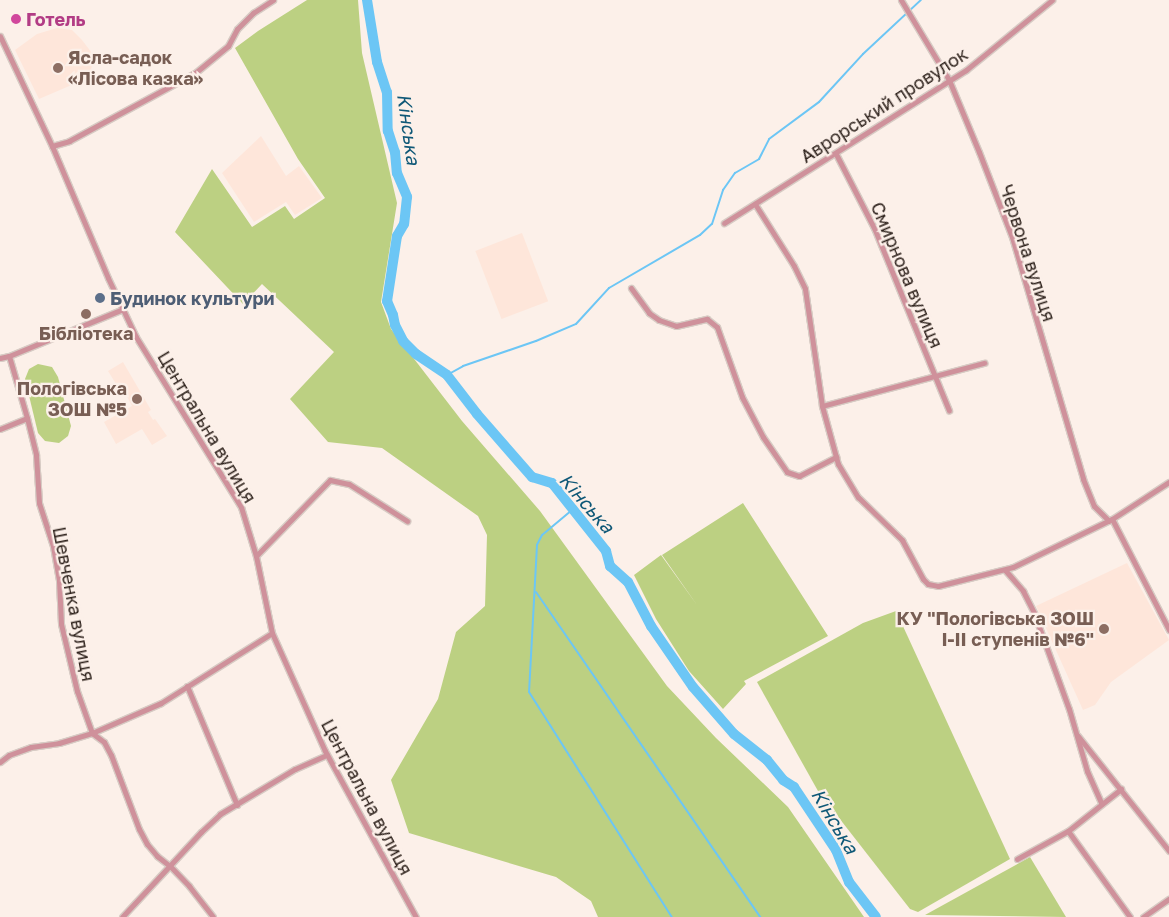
<!DOCTYPE html>
<meta charset="utf-8">
<style>
body{margin:0}
#map{position:relative;width:1169px;height:917px;overflow:hidden;background:#fcf0e9;font-family:"Golos Text",sans-serif}
div>[style]{position:absolute}
[style*='--x']{left:calc(var(--x)*1px);top:calc(var(--y)*1px);width:calc(var(--w)*1px);rotate:calc(var(--a)*1deg)}
.built>*{inset:0;background:#fee6da;transform-origin:0 0}
.green>*{inset:0;background:#bcd082}
.stream>*{height:2px;margin:-1px;padding:0 1px;transform-origin:1px;border-radius:1px;background:#6cc6f5}
.river>*{height:10px;margin:-5px;padding:0 5px;transform-origin:5px;border-radius:5px;background:#6cc6f5}
.roads{filter:drop-shadow(1px 0 #d7cbc4) drop-shadow(-1px 0 #d7cbc4) drop-shadow(0 1px #d7cbc4) drop-shadow(0 -1px #d7cbc4)}
.street>*{height:5px;margin:-2.5px;padding:0 2.5px;transform-origin:2.5px;border-radius:2.5px;background:#cf919b}
.dots>*{width:14px;height:14px;translate:-50% -50%;box-sizing:border-box;border:2px solid #fcf0e9;border-radius:50%}
span{translate:-50% -50%;white-space:nowrap;text-align:center;line-height:1.15;-webkit-text-stroke:4.5px #fcf0e9;paint-order:stroke}
.hotel-label{font-size:18px;color:#b23c85;font-weight:700}
.left{translate:0 -50%;text-align:left}
.education-label{font-size:18px;color:#785e54;font-weight:700}
.right{translate:-100% -50%;text-align:right}
.street-label{font-size:18px;color:#2e221c}
.service-label{font-size:18px;color:#4e5e75;font-weight:700}
.water-label{font-size:19px;color:#0f5877;font-style:italic}
</style>
<div id="map">
<div class="built">
<div style="clip-path:polygon(57px 28px,72px 30px,82px 40px,95px 57px,88px 78px,39px 99px,15px 50px,37px 34px)"></div>
<div style="clip-path:polygon(261px 136px,286px 176px,299px 166px,322px 198px,295px 215px,286px 202px,254px 222px,222px 173px)"></div>
<div style="left:522px;top:233px;width:73px;height:50px;rotate:69deg"></div>
<div style="clip-path:polygon(123px 362px,151px 410px,148px 412px,153px 420px,155px 419px,167px 436px,152px 445px,142px 429px,116px 444px,104px 422px,132px 406px,124px 391px,121px 392px,108px 371px)"></div>
<div style="clip-path:polygon(1127px 563px,1169px 640px,1111px 682px,1095px 705px,1083px 710px,1036px 606px)"></div>
</div>
<div class="green">
<div style="clip-path:polygon(307px 0,358px 0,362px 53px,397px 203px,381px 302px,391px 329px,462px 421px,540px 511px,667px 686px,716px 738px,788px 807px,864px 917px,598px 917px,591px 901px,556px 877px,409px 833px,391px 780px,438px 699px,456px 632px,485px 606px,487px 535px,478px 516px,382px 448px,328px 442px,290px 399px,334px 352px,262px 284px,243px 304px,175px 232px,212px 169px,252px 227px,285px 206px,294px 219px,325px 198px,298px 159px,235px 48px,258px 31px)"></div>
<div style="clip-path:polygon(38px 364px,52px 367px,58px 377px,71px 426px,68px 436px,59px 443px,45px 441px,38px 433px,25px 379px,29px 369px)"></div>
<div style="clip-path:polygon(743px 503px,828px 636px,744px 681px,746px 684px,723px 709px,689px 671px,656px 619px,634px 575px,661px 555px,697px 605px,662px 555px)"></div>
<div style="clip-path:polygon(896px 611px,1010px 859px,918px 912px,910px 909px,818px 791px,757px 682px,863px 623px)"></div>
<div style="clip-path:polygon(1030px 857px,1066px 917px,925px 915px)"></div>
</div>
<div class="stream">
<div style="--x:447;--y:375;--w:18;--a:-29"></div>
<div style="--x:463;--y:366;--w:77;--a:-18.9"></div>
<div style="--x:536;--y:341;--w:43;--a:-23"></div>
<div style="--x:576;--y:324;--w:49;--a:-47.5"></div>
<div style="--x:609;--y:288;--w:105;--a:-30.2"></div>
<div style="--x:700;--y:235;--w:16;--a:-43"></div>
<div style="--x:712;--y:224;--w:36;--a:-72"></div>
<div style="--x:723;--y:190;--w:21;--a:-55"></div>
<div style="--x:735;--y:173;--w:28;--a:-30"></div>
<div style="--x:759;--y:159;--w:22;--a:-63"></div>
<div style="--x:769;--y:139;--w:62;--a:-36.5"></div>
<div style="--x:819;--y:102;--w:65;--a:-47.5"></div>
<div style="--x:863;--y:54;--w:79;--a:-43"></div>
<div style="--x:572;--y:510;--w:39;--a:140"></div>
<div style="--x:542;--y:535;--w:11;--a:117"></div>
<div style="--x:537;--y:545;--w:147;--a:93.1"></div>
<div style="--x:529;--y:692;--w:267;--a:57.6"></div>
<div style="--x:536;--y:592;--w:395;--a:55.4"></div>
</div>
<div class="river">
<div style="--x:367;--y:0;--w:63;--a:80.8"></div>
<div style="--x:377;--y:62;--w:32;--a:72"></div>
<div style="--x:387;--y:92;--w:39;--a:89"></div>
<div style="--x:388;--y:131;--w:22;--a:72"></div>
<div style="--x:395;--y:152;--w:21;--a:85"></div>
<div style="--x:397;--y:173;--w:26;--a:67"></div>
<div style="--x:407;--y:197;--w:27;--a:96"></div>
<div style="--x:404;--y:224;--w:14;--a:120"></div>
<div style="--x:397;--y:236;--w:66;--a:98.7"></div>
<div style="--x:387;--y:301;--w:15;--a:67"></div>
<div style="--x:393;--y:315;--w:10;--a:79"></div>
<div style="--x:395;--y:325;--w:18;--a:63"></div>
<div style="--x:403;--y:341;--w:18;--a:45"></div>
<div style="--x:416;--y:354;--w:37;--a:34"></div>
<div style="--x:447;--y:375;--w:49;--a:52.4"></div>
<div style="--x:477;--y:414;--w:84;--a:48.9"></div>
<div style="--x:532;--y:477;--w:21;--a:17"></div>
<div style="--x:552;--y:483;--w:87;--a:51.5"></div>
<div style="--x:606;--y:551;--w:16;--a:75"></div>
<div style="--x:610;--y:566;--w:24;--a:42"></div>
<div style="--x:628;--y:582;--w:50;--a:62.4"></div>
<div style="--x:651;--y:626;--w:74;--a:55.5"></div>
<div style="--x:693;--y:687;--w:62;--a:48.9"></div>
<div style="--x:734;--y:734;--w:42;--a:38.2"></div>
<div style="--x:767;--y:760;--w:26;--a:51"></div>
<div style="--x:783;--y:780;--w:13;--a:32"></div>
<div style="--x:794;--y:787;--w:76;--a:56.3"></div>
<div style="--x:836;--y:850;--w:35;--a:68"></div>
<div style="--x:849;--y:882;--w:44;--a:52.4"></div>
</div>
<div class="roads">
<div class="street">
<div style="--x:901;--y:0;--w:93;--a:59"></div>
<div style="--x:949;--y:80;--w:78;--a:67.4"></div>
<div style="--x:979;--y:152;--w:91;--a:68.8"></div>
<div style="--x:1012;--y:237;--w:252;--a:73.6"></div>
<div style="--x:1083;--y:479;--w:29;--a:68"></div>
<div style="--x:1094;--y:506;--w:21;--a:45"></div>
<div style="--x:0;--y:36;--w:122;--a:64.7"></div>
<div style="--x:52;--y:146;--w:143;--a:67"></div>
<div style="--x:108;--y:278;--w:65;--a:64.6"></div>
<div style="--x:136;--y:337;--w:200;--a:58.3"></div>
<div style="--x:241;--y:507;--w:51;--a:73"></div>
<div style="--x:256;--y:556;--w:79;--a:78.3"></div>
<div style="--x:272;--y:633;--w:129;--a:65.8"></div>
<div style="--x:325;--y:751;--w:189;--a:61.3"></div>
<div style="--x:52;--y:146;--w:18;--a:-16"></div>
<div style="--x:69;--y:141;--w:143;--a:-28.4"></div>
<div style="--x:195;--y:73;--w:43;--a:-39.3"></div>
<div style="--x:228;--y:46;--w:19;--a:-62"></div>
<div style="--x:237;--y:29;--w:23;--a:-45"></div>
<div style="--x:253;--y:13;--w:24;--a:-33"></div>
<div style="--x:836;--y:154;--w:85;--a:62.8"></div>
<div style="--x:875;--y:230;--w:195;--a:67.7"></div>
<div style="--x:755;--y:204;--w:73;--a:57.8"></div>
<div style="--x:794;--y:266;--w:25;--a:64"></div>
<div style="--x:805;--y:289;--w:118;--a:81.7"></div>
<div style="--x:822;--y:406;--w:60;--a:74.6"></div>
<div style="--x:838;--y:464;--w:39;--a:59"></div>
<div style="--x:858;--y:497;--w:62;--a:44.3"></div>
<div style="--x:902;--y:540;--w:44;--a:61.7"></div>
<div style="--x:923;--y:579;--w:7;--a:45"></div>
<div style="--x:928;--y:584;--w:10;--a:11"></div>
<div style="--x:938;--y:586;--w:77;--a:-14.2"></div>
<div style="--x:1013;--y:567;--w:110;--a:-25.9"></div>
<div style="--x:1112;--y:519;--w:68;--a:-33"></div>
<div style="--x:724;--y:223;--w:286;--a:-32.3"></div>
<div style="--x:966;--y:70;--w:111;--a:-39.1"></div>
<div style="--x:631;--y:288;--w:31;--a:54"></div>
<div style="--x:649;--y:313;--w:12;--a:35"></div>
<div style="--x:659;--y:320;--w:18;--a:19"></div>
<div style="--x:676;--y:326;--w:32;--a:-13"></div>
<div style="--x:707;--y:319;--w:13;--a:39"></div>
<div style="--x:717;--y:327;--w:74;--a:70.3"></div>
<div style="--x:742;--y:397;--w:45;--a:62.3"></div>
<div style="--x:763;--y:437;--w:42;--a:55.6"></div>
<div style="--x:787;--y:472;--w:13;--a:18"></div>
<div style="--x:799;--y:476;--w:42;--a:-27.2"></div>
<div style="--x:9;--y:356;--w:123;--a:-22.4"></div>
<div style="--x:0;--y:358;--w:9;--a:-13"></div>
<div style="--x:9;--y:356;--w:65;--a:73.8"></div>
<div style="--x:27;--y:418;--w:38;--a:76"></div>
<div style="--x:36;--y:455;--w:48;--a:86.4"></div>
<div style="--x:39;--y:503;--w:45;--a:72"></div>
<div style="--x:53;--y:546;--w:36;--a:80"></div>
<div style="--x:59;--y:581;--w:43;--a:87.3"></div>
<div style="--x:61;--y:624;--w:69;--a:76.6"></div>
<div style="--x:77;--y:691;--w:45;--a:70.3"></div>
<div style="--x:92;--y:733;--w:15;--a:37"></div>
<div style="--x:104;--y:742;--w:15;--a:62"></div>
<div style="--x:111;--y:755;--w:79;--a:69.3"></div>
<div style="--x:139;--y:829;--w:17;--a:62"></div>
<div style="--x:147;--y:844;--w:16;--a:50"></div>
<div style="--x:157;--y:856;--w:16;--a:38"></div>
<div style="--x:170;--y:866;--w:28;--a:46"></div>
<div style="--x:189;--y:886;--w:39;--a:52"></div>
<div style="--x:822;--y:406;--w:168;--a:-14.9"></div>
<div style="--x:0;--y:429;--w:29;--a:-22"></div>
<div style="--x:1112;--y:519;--w:125;--a:62.8"></div>
<div style="--x:256;--y:556;--w:106;--a:-45.8"></div>
<div style="--x:330;--y:480;--w:19;--a:12"></div>
<div style="--x:349;--y:484;--w:69;--a:32.5"></div>
<div style="--x:1005;--y:570;--w:28;--a:49"></div>
<div style="--x:1023;--y:591;--w:25;--a:63"></div>
<div style="--x:1034;--y:613;--w:102;--a:70"></div>
<div style="--x:1069;--y:709;--w:65;--a:73.8"></div>
<div style="--x:1087;--y:771;--w:36;--a:66"></div>
<div style="--x:187;--y:686;--w:129;--a:67.2"></div>
<div style="--x:1078;--y:736;--w:147;--a:51.6"></div>
<div style="--x:0;--y:762;--w:11;--a:-38"></div>
<div style="--x:9;--y:755;--w:23;--a:-20"></div>
<div style="--x:31;--y:747;--w:28;--a:-8"></div>
<div style="--x:59;--y:743;--w:34;--a:-17"></div>
<div style="--x:92;--y:733;--w:75;--a:-23.5"></div>
<div style="--x:161;--y:703;--w:131;--a:-32.2"></div>
<div style="--x:1068;--y:831;--w:106;--a:54.2"></div>
<div style="--x:1017;--y:859;--w:58;--a:-28.8"></div>
<div style="--x:1068;--y:831;--w:68;--a:-38.4"></div>
<div style="--x:122;--y:917;--w:116;--a:-47.1"></div>
<div style="--x:201;--y:832;--w:26;--a:-43"></div>
<div style="--x:220;--y:814;--w:87;--a:-31"></div>
<div style="--x:295;--y:769;--w:35;--a:-24"></div>
<div style="--x:1143;--y:917;--w:32;--a:-35"></div>
</div>
</div>
<div class="dots">
<div style="left:16px;top:19px;background:#d1479c"></div>
<div style="left:58px;top:68px;background:#8d6e63"></div>
<div style="left:100px;top:298px;background:#5c6f8a"></div>
<div style="left:86px;top:314px;background:#8d6e63"></div>
<div style="left:137px;top:399px;background:#8d6e63"></div>
<div style="left:1104px;top:629px;background:#8d6e63"></div>
</div>
<div class="hotel-label">
<span class="left" style="left:26px;top:19px">Готель</span>
</div>
<div class="education-label">
<span class="left" style="left:68px;top:68px">Ясла-садок<br>«Лісова казка»</span>
<span style="left:86px;top:333px">Бібліотека</span>
<span class="right" style="left:127px;top:399px">Пологівська<br>ЗОШ №5</span>
<span class="right" style="left:1094px;top:629px">КУ "Пологівська ЗОШ<br>І-ІІ ступенів №6"</span>
</div>
<div class="street-label">
<span style="left:884px;top:105px;rotate:-33deg">Аврорський провулок</span>
<span style="left:1028px;top:253px;rotate:72deg">Червона вулиця</span>
<span style="left:907px;top:275px;rotate:67deg">Смирнова вулиця</span>
<span style="left:207px;top:427px;rotate:59deg">Центральна вулиця</span>
<span style="left:74px;top:604px;rotate:79deg">Шевченка вулиця</span>
<span style="left:367px;top:797px;rotate:62deg">Центральна вулиця</span>
</div>
<div class="service-label">
<span class="left" style="left:110px;top:298px">Будинок культури</span>
</div>
<div class="water-label">
<span style="left:409px;top:129px;rotate:82deg">Кінська</span>
<span style="left:587px;top:503px;rotate:49deg">Кінська</span>
<span style="left:835px;top:821px;rotate:59deg">Кінська</span>
</div>
</div>
